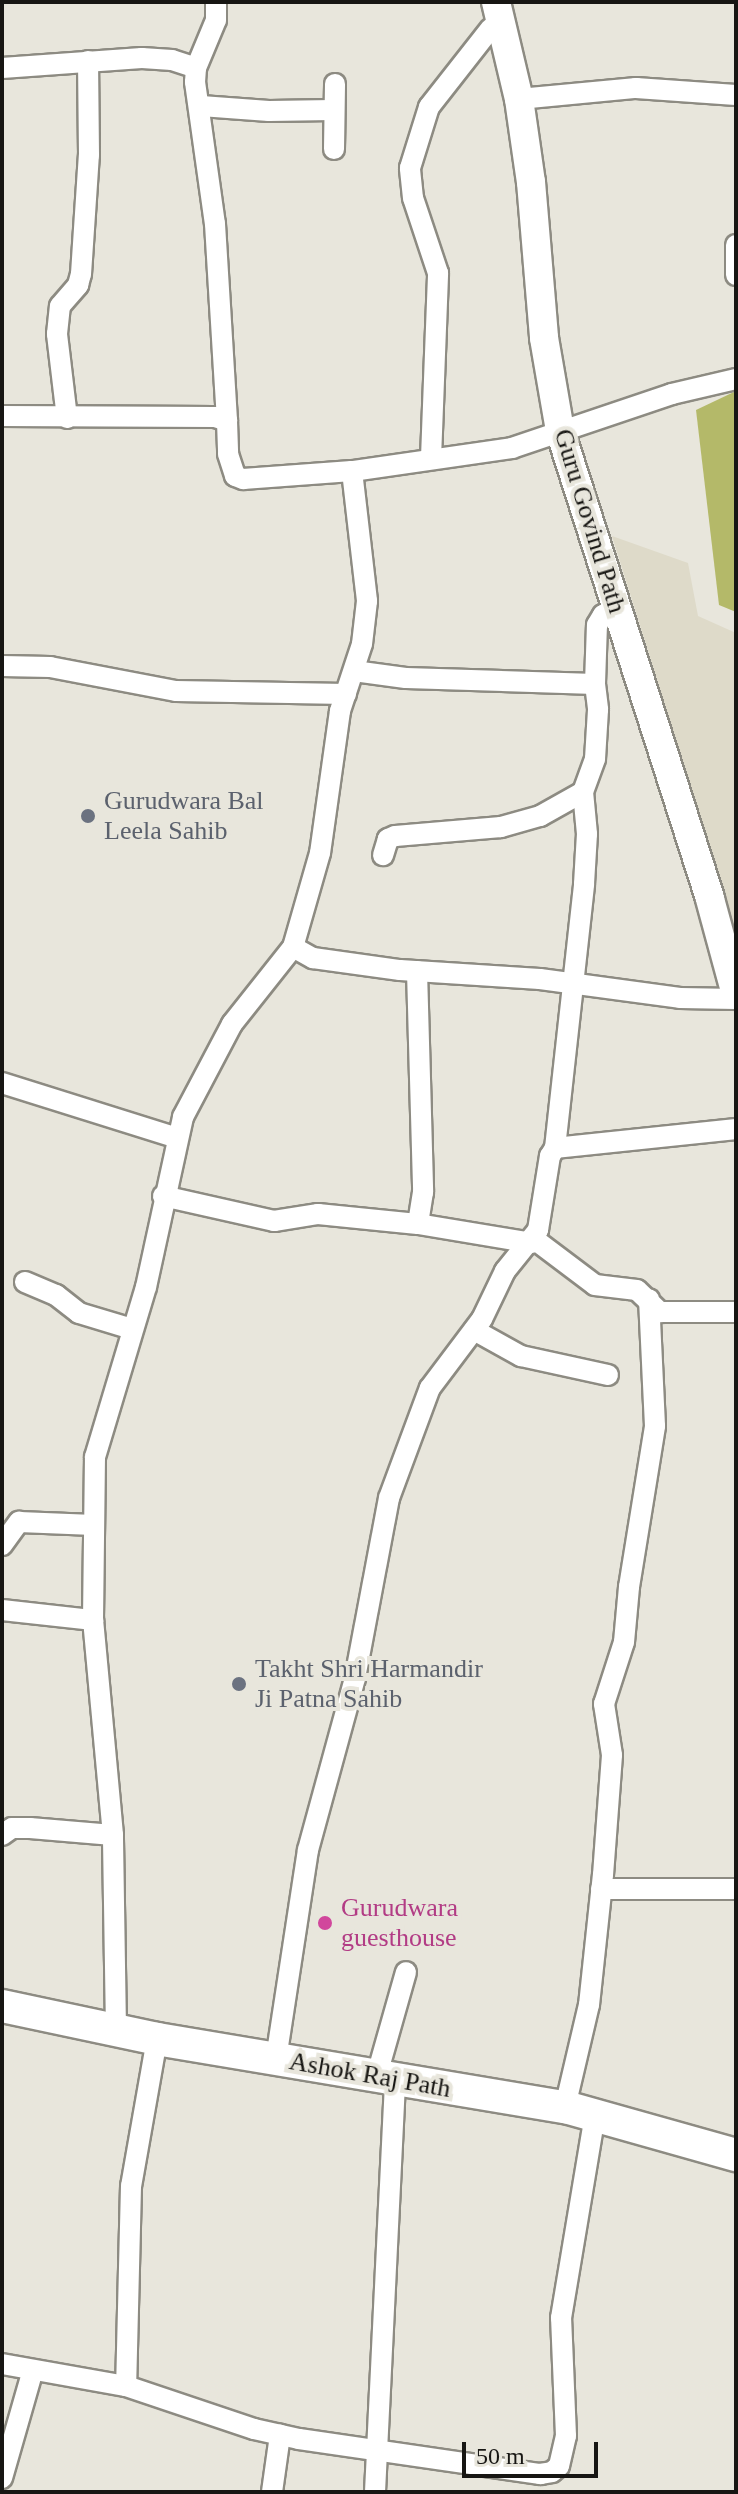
<!DOCTYPE html>
<style>
body{margin:0}
#map{position:relative;width:738px;height:2494px;overflow:hidden;background:#e8e6dc;font-family:"Times New Roman",serif}
div>[style]{position:absolute}
[style*='--x']{left:calc(var(--x)*1px);top:calc(var(--y)*1px);width:calc(var(--w)*1px);rotate:calc(var(--a)*1deg)}
.built>*{inset:0;background:#dedac9}
.green>*{inset:0;background:#b4b969}
.roads{filter:drop-shadow(2px 0 #8d8b82) drop-shadow(-2px 0 #8d8b82) drop-shadow(0 2px #8d8b82) drop-shadow(0 -2px #8d8b82)}
.street>*{height:20px;margin:-10px;padding:0 10px;transform-origin:10px;border-radius:10px;background:#fff}
.secondary>*{height:28px;margin:-14px;padding:0 14px;transform-origin:14px;border-radius:14px;background:#fff}
.primary>*{height:32px;margin:-16px;padding:0 16px;transform-origin:16px;border-radius:16px;background:#fff}
.dots>*{width:22px;height:22px;translate:-50% -50%;box-sizing:border-box;border:4px solid #e8e6dc;border-radius:50%}
span{translate:-50% -50%;white-space:nowrap;text-align:center;line-height:1.15;-webkit-text-stroke:8px #e8e6dc;paint-order:stroke}
.street-label{font-size:26px;color:#171613}
.worship-label{font-size:26px;color:#5b616d}
.left{translate:0 -50%;text-align:left}
.hotel-label{font-size:26px;color:#b23c85}
.frame{position:absolute;inset:0;border:4px solid #171613;pointer-events:none}
.scale{position:absolute;left:462px;top:2442px;width:136px;height:36px;box-sizing:border-box;border:4px solid #171613;border-top:0;padding-left:10px;font-size:24px;line-height:28px;white-space:nowrap;color:#171613;-webkit-text-stroke:6px #e8e6dc;paint-order:stroke}
</style>
<div id="map">
<div class="built">
<div style="clip-path:polygon(612px 536px,688px 563px,698px 616px,736px 633px,736px 932px)"></div>
</div>
<div class="green">
<div style="clip-path:polygon(736px 391px,736px 612px,719px 605px,696px 410px)"></div>
</div>
<div class="roads">
<div class="street">
<div style="--x:216;--y:2;--w:18;--a:90"></div>
<div style="--x:216;--y:20;--w:52;--a:112.6"></div>
<div style="--x:196;--y:68;--w:14;--a:94"></div>
<div style="--x:195;--y:82;--w:143;--a:82"></div>
<div style="--x:215;--y:224;--w:197;--a:86.5"></div>
<div style="--x:2;--y:68;--w:140;--a:-4.1"></div>
<div style="--x:142;--y:58;--w:30;--a:4"></div>
<div style="--x:172;--y:60;--w:25;--a:18"></div>
<div style="--x:519;--y:99;--w:118;--a:-5.4"></div>
<div style="--x:636;--y:88;--w:100;--a:4"></div>
<div style="--x:201;--y:106;--w:68;--a:4.2"></div>
<div style="--x:269;--y:111;--w:64;--a:-0.9"></div>
<div style="--x:334;--y:149;--w:65;--a:-89.1"></div>
<div style="--x:736;--y:245;--w:30;--a:90"></div>
<div style="--x:736;--y:379;--w:66;--a:166.8"></div>
<div style="--x:672;--y:394;--w:169;--a:161.4"></div>
<div style="--x:512;--y:448;--w:162;--a:171.8"></div>
<div style="--x:352;--y:471;--w:131;--a:83.4"></div>
<div style="--x:367;--y:601;--w:43;--a:96.6"></div>
<div style="--x:362;--y:644;--w:71;--a:108.2"></div>
<div style="--x:340;--y:711;--w:143;--a:98"></div>
<div style="--x:320;--y:853;--w:98;--a:106"></div>
<div style="--x:293;--y:947;--w:23;--a:29"></div>
<div style="--x:313;--y:958;--w:88;--a:7.9"></div>
<div style="--x:400;--y:970;--w:140;--a:3.7"></div>
<div style="--x:540;--y:979;--w:141;--a:7.7"></div>
<div style="--x:680;--y:998;--w:56;--a:1"></div>
<div style="--x:2;--y:416;--w:213;--a:0.3"></div>
<div style="--x:215;--y:417;--w:13;--a:18"></div>
<div style="--x:227;--y:421;--w:33;--a:88"></div>
<div style="--x:228;--y:454;--w:23;--a:72"></div>
<div style="--x:235;--y:476;--w:9;--a:21"></div>
<div style="--x:243;--y:479;--w:109;--a:-4.2"></div>
<div style="--x:67;--y:418;--w:85;--a:-96.8"></div>
<div style="--x:57;--y:334;--w:28;--a:-84"></div>
<div style="--x:60;--y:306;--w:28;--a:-49"></div>
<div style="--x:78;--y:285;--w:11;--a:-75"></div>
<div style="--x:81;--y:274;--w:119;--a:-86.2"></div>
<div style="--x:89;--y:155;--w:94;--a:-90.6"></div>
<div style="--x:431;--y:458;--w:185;--a:-87.8"></div>
<div style="--x:438;--y:273;--w:79;--a:-108.4"></div>
<div style="--x:413;--y:198;--w:30;--a:-96"></div>
<div style="--x:410;--y:168;--w:64;--a:-72.7"></div>
<div style="--x:429;--y:107;--w:100;--a:-51.9"></div>
<div style="--x:2;--y:666;--w:48;--a:1.2"></div>
<div style="--x:50;--y:667;--w:128;--a:10.8"></div>
<div style="--x:176;--y:691;--w:170;--a:1"></div>
<div style="--x:354;--y:671;--w:52;--a:7.7"></div>
<div style="--x:406;--y:678;--w:189;--a:1.8"></div>
<div style="--x:595;--y:684;--w:26;--a:83"></div>
<div style="--x:598;--y:710;--w:49;--a:93.5"></div>
<div style="--x:595;--y:759;--w:35;--a:110"></div>
<div style="--x:583;--y:792;--w:49;--a:150.8"></div>
<div style="--x:540;--y:816;--w:41;--a:164.2"></div>
<div style="--x:501;--y:827;--w:106;--a:175.1"></div>
<div style="--x:395;--y:836;--w:8;--a:157"></div>
<div style="--x:388;--y:839;--w:17;--a:107"></div>
<div style="--x:595;--y:684;--w:59;--a:-88.1"></div>
<div style="--x:597;--y:625;--w:12;--a:-59"></div>
<div style="--x:603;--y:615;--w:15;--a:-23"></div>
<div style="--x:417;--y:971;--w:221;--a:88.4"></div>
<div style="--x:423;--y:1192;--w:32;--a:99"></div>
<div style="--x:2;--y:1083;--w:183;--a:17.4"></div>
<div style="--x:555;--y:1148;--w:266;--a:-83.7"></div>
<div style="--x:584;--y:884;--w:50;--a:-86.6"></div>
<div style="--x:587;--y:834;--w:42;--a:-95.4"></div>
<div style="--x:163;--y:1196;--w:114;--a:12.7"></div>
<div style="--x:274;--y:1221;--w:45;--a:-9"></div>
<div style="--x:318;--y:1214;--w:100;--a:5.7"></div>
<div style="--x:418;--y:1224;--w:115;--a:9.5"></div>
<div style="--x:534;--y:1239;--w:76;--a:37"></div>
<div style="--x:595;--y:1285;--w:42;--a:6.8"></div>
<div style="--x:637;--y:1290;--w:32;--a:44"></div>
<div style="--x:660;--y:1312;--w:76;--a:0"></div>
<div style="--x:25;--y:1282;--w:34;--a:23"></div>
<div style="--x:56;--y:1295;--w:29;--a:38"></div>
<div style="--x:79;--y:1313;--w:55;--a:16.8"></div>
<div style="--x:474;--y:1330;--w:54;--a:29"></div>
<div style="--x:521;--y:1356;--w:89;--a:12.3"></div>
<div style="--x:2;--y:1545;--w:29;--a:-54"></div>
<div style="--x:19;--y:1522;--w:75;--a:2.3"></div>
<div style="--x:2;--y:1610;--w:92;--a:6.3"></div>
<div style="--x:2;--y:1835;--w:12;--a:-35"></div>
<div style="--x:12;--y:1828;--w:18;--a:0"></div>
<div style="--x:30;--y:1828;--w:83;--a:4.8"></div>
<div style="--x:601;--y:1889;--w:135;--a:0"></div>
<div style="--x:116;--y:2030;--w:195;--a:-90.9"></div>
<div style="--x:113;--y:1835;--w:216;--a:-95.3"></div>
<div style="--x:93;--y:1620;--w:163;--a:-89.3"></div>
<div style="--x:95;--y:1457;--w:177;--a:-73.3"></div>
<div style="--x:146;--y:1287;--w:174;--a:-77.7"></div>
<div style="--x:183;--y:1117;--w:105;--a:-62.2"></div>
<div style="--x:232;--y:1024;--w:98;--a:-51.6"></div>
<div style="--x:157;--y:2039;--w:149;--a:100"></div>
<div style="--x:131;--y:2186;--w:200;--a:91.4"></div>
<div style="--x:126;--y:2386;--w:135;--a:18.6"></div>
<div style="--x:254;--y:2429;--w:46;--a:12.5"></div>
<div style="--x:299;--y:2439;--w:244;--a:8.3"></div>
<div style="--x:540;--y:2474;--w:12;--a:-9"></div>
<div style="--x:552;--y:2472;--w:9;--a:-41"></div>
<div style="--x:559;--y:2466;--w:31;--a:-77"></div>
<div style="--x:566;--y:2436;--w:118;--a:-92.4"></div>
<div style="--x:561;--y:2318;--w:207;--a:-80.5"></div>
<div style="--x:276;--y:2059;--w:211;--a:-81.3"></div>
<div style="--x:308;--y:1850;--w:178;--a:-74.7"></div>
<div style="--x:355;--y:1678;--w:183;--a:-79.3"></div>
<div style="--x:389;--y:1498;--w:117;--a:-69.6"></div>
<div style="--x:430;--y:1388;--w:86;--a:-53"></div>
<div style="--x:482;--y:1319;--w:53;--a:-64.4"></div>
<div style="--x:505;--y:1271;--w:53;--a:-51.2"></div>
<div style="--x:538;--y:1230;--w:75;--a:-80.8"></div>
<div style="--x:550;--y:1156;--w:9;--a:-58"></div>
<div style="--x:555;--y:1148;--w:182;--a:-6"></div>
<div style="--x:376;--y:2078;--w:110;--a:-74.2"></div>
<div style="--x:565;--y:2107;--w:105;--a:-76.8"></div>
<div style="--x:589;--y:2005;--w:131;--a:-83.9"></div>
<div style="--x:603;--y:1875;--w:120;--a:-85.7"></div>
<div style="--x:612;--y:1755;--w:52;--a:-98.9"></div>
<div style="--x:604;--y:1704;--w:65;--a:-72.1"></div>
<div style="--x:624;--y:1642;--w:55;--a:-84.8"></div>
<div style="--x:629;--y:1587;--w:163;--a:-80.8"></div>
<div style="--x:655;--y:1426;--w:127;--a:-92.7"></div>
<div style="--x:2;--y:2364;--w:126;--a:10.1"></div>
<div style="--x:2;--y:2478;--w:112;--a:-74"></div>
<div style="--x:272;--y:2492;--w:58;--a:-82"></div>
<div style="--x:375;--y:2492;--w:411;--a:-87.2"></div>
</div>
<div class="secondary">
<div style="--x:496;--y:2;--w:100;--a:76.7"></div>
<div style="--x:519;--y:99;--w:84;--a:81.8"></div>
<div style="--x:531;--y:182;--w:157;--a:85.2"></div>
<div style="--x:544;--y:338;--w:94;--a:80.2"></div>
<div style="--x:560;--y:431;--w:491;--a:72.2"></div>
<div style="--x:710;--y:899;--w:99;--a:74.8"></div>
</div>
<div class="primary">
<div style="--x:2;--y:2006;--w:158;--a:12"></div>
<div style="--x:157;--y:2039;--w:414;--a:9.5"></div>
<div style="--x:565;--y:2107;--w:178;--a:15.7"></div>
</div>
</div>
<div class="dots">
<div style="left:88px;top:816px;background:#6b7280"></div>
<div style="left:239px;top:1684px;background:#6b7280"></div>
<div style="left:325px;top:1923px;background:#d1479c"></div>
</div>
<div class="street-label">
<span style="left:590px;top:521px;rotate:73deg">Guru Govind Path</span>
<span style="left:370px;top:2075px;rotate:10deg">Ashok Raj Path</span>
</div>
<div class="worship-label">
<span class="left" style="left:104px;top:816px">Gurudwara Bal<br>Leela Sahib</span>
<span class="left" style="left:255px;top:1684px">Takht Shri Harmandir<br>Ji Patna Sahib</span>
</div>
<div class="hotel-label">
<span class="left" style="left:341px;top:1923px">Gurudwara<br>guesthouse</span>
</div>
<div class="frame"></div>
<div class="scale">50 m</div>
</div>
